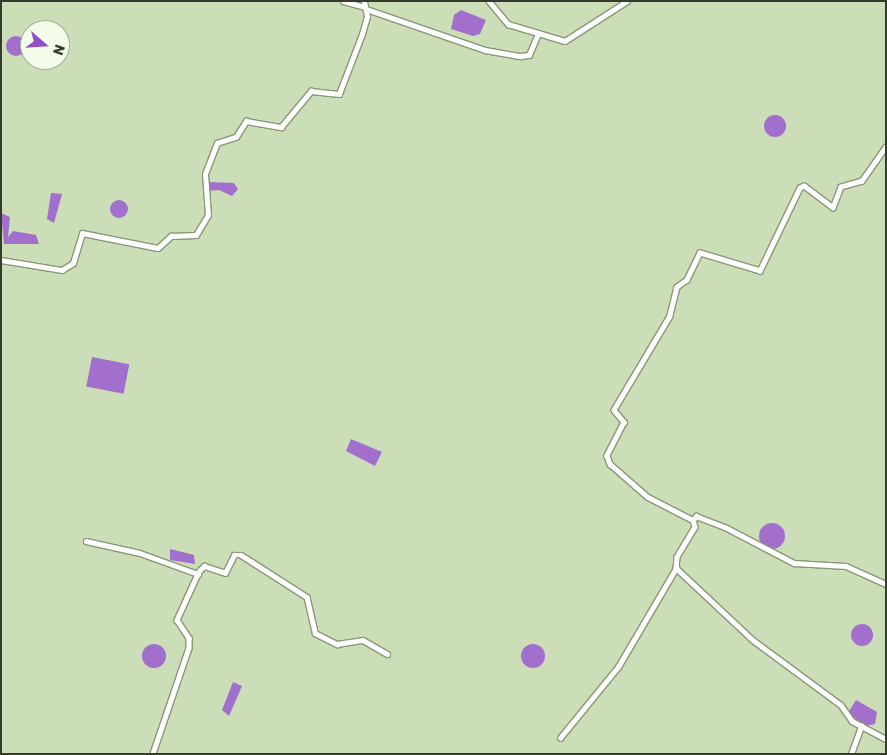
<!DOCTYPE html>
<style>
body{margin:0}
#map{position:relative;width:887px;height:755px;overflow:hidden;background:#ccdeb8;font-family:Rubik,sans-serif}
div>[style]{position:absolute}
[style*='--x']{left:calc(var(--x)*1px);top:calc(var(--y)*1px);width:calc(var(--w)*1px);rotate:calc(var(--a)*1deg)}
.water>*{inset:0;background:#a26fcc;transform-origin:0 0}
.round{border-radius:50%}
.roads{filter:drop-shadow(1px 0 #879874) drop-shadow(-1px 0 #879874) drop-shadow(0 1px #879874) drop-shadow(0 -1px #879874)}
.minor>*{height:4.5px;margin:-2.25px;padding:0 2.25px;transform-origin:2.25px;border-radius:2.25px;background:#fff}
span{translate:-50% -50%;white-space:nowrap;text-align:center;line-height:1.15;-webkit-text-stroke:4.5px #f2fce8;paint-order:stroke}
.frame{position:absolute;inset:0;border:2px solid #353c2d;pointer-events:none}
.north{position:absolute;left:20px;top:20px;width:50px;height:50px;box-sizing:border-box;background:#f2fce8;border:1px solid #a6af9d;border-radius:50%;rotate:109deg;font-size:14px;font-weight:700;line-height:20px;text-align:center;color:#353c2d}
.north::after{content:'';display:block;margin:auto;width:18px;height:22px;background:#924fc4;clip-path:polygon(50% 0,100% 100%,50% 72%,0 100%)}
</style>
<div id="map">
<div class="water">
<div style="clip-path:polygon(461px 10px,486px 20px,480px 34px,473px 36px,451px 29px,454px 15px)"></div>
<div class="round" style="left:6px;top:36px;width:20px;height:20px"></div>
<div class="round" style="left:764px;top:115px;width:22px;height:22px"></div>
<div style="clip-path:polygon(207px 182px,234px 183px,238px 189px,232px 196px,219px 190px,208px 191px)"></div>
<div style="clip-path:polygon(51px 193px,62px 194px,54px 223px,47px 219px)"></div>
<div class="round" style="left:110px;top:200px;width:18px;height:18px"></div>
<div style="clip-path:polygon(1px 213px,10px 217px,8px 237px,13px 231px,36px 235px,39px 244px,4px 244px)"></div>
<div style="left:92px;top:357px;width:38px;height:30px;rotate:11deg"></div>
<div style="clip-path:polygon(351px 439px,382px 452px,375px 466px,346px 451px)"></div>
<div class="round" style="left:759px;top:523px;width:26px;height:26px"></div>
<div style="clip-path:polygon(170px 549px,194px 555px,195px 564px,170px 560px)"></div>
<div class="round" style="left:851px;top:624px;width:22px;height:22px"></div>
<div class="round" style="left:521px;top:644px;width:24px;height:24px"></div>
<div class="round" style="left:142px;top:644px;width:24px;height:24px"></div>
<div style="clip-path:polygon(233px 682px,242px 686px,229px 716px,222px 710px)"></div>
<div style="clip-path:polygon(856px 700px,877px 712px,875px 724px,866px 726px,848px 713px)"></div>
</div>
<div class="roads">
<div class="minor">
<div style="--x:343;--y:1;--w:23;--a:15"></div>
<div style="--x:489;--y:1;--w:30;--a:50"></div>
<div style="--x:508;--y:24;--w:59;--a:16.6"></div>
<div style="--x:565;--y:41;--w:74;--a:-32.8"></div>
<div style="--x:366;--y:9;--w:126;--a:19"></div>
<div style="--x:485;--y:50;--w:36;--a:10"></div>
<div style="--x:520;--y:56;--w:9;--a:-6"></div>
<div style="--x:529;--y:55;--w:23;--a:-67"></div>
<div style="--x:886;--y:147;--w:42;--a:125.2"></div>
<div style="--x:862;--y:181;--w:22;--a:164"></div>
<div style="--x:841;--y:187;--w:22;--a:111"></div>
<div style="--x:833;--y:208;--w:36;--a:-143"></div>
<div style="--x:804;--y:186;--w:4;--a:153"></div>
<div style="--x:800;--y:188;--w:92;--a:115.7"></div>
<div style="--x:760;--y:271;--w:63;--a:-163.3"></div>
<div style="--x:700;--y:253;--w:30;--a:116"></div>
<div style="--x:687;--y:280;--w:12;--a:145"></div>
<div style="--x:677;--y:287;--w:30;--a:104"></div>
<div style="--x:670;--y:316;--w:109;--a:120.8"></div>
<div style="--x:614;--y:410;--w:16;--a:50"></div>
<div style="--x:624;--y:422;--w:38;--a:117"></div>
<div style="--x:607;--y:456;--w:9;--a:69"></div>
<div style="--x:610;--y:464;--w:50;--a:41"></div>
<div style="--x:648;--y:497;--w:51;--a:27.1"></div>
<div style="--x:693;--y:520;--w:7;--a:74"></div>
<div style="--x:695;--y:527;--w:35;--a:121"></div>
<div style="--x:677;--y:557;--w:11;--a:95"></div>
<div style="--x:676;--y:568;--w:105;--a:43.1"></div>
<div style="--x:753;--y:640;--w:109;--a:36.5"></div>
<div style="--x:841;--y:705;--w:19;--a:55"></div>
<div style="--x:852;--y:721;--w:38;--a:28"></div>
<div style="--x:1;--y:260;--w:62;--a:9.3"></div>
<div style="--x:62;--y:270;--w:13;--a:-32"></div>
<div style="--x:73;--y:263;--w:31;--a:-73"></div>
<div style="--x:82;--y:233;--w:77;--a:11.2"></div>
<div style="--x:158;--y:248;--w:18;--a:-43"></div>
<div style="--x:171;--y:236;--w:25;--a:-2"></div>
<div style="--x:196;--y:235;--w:23;--a:-59"></div>
<div style="--x:208;--y:215;--w:41;--a:-94.2"></div>
<div style="--x:205;--y:174;--w:33;--a:-69"></div>
<div style="--x:217;--y:143;--w:20;--a:-18"></div>
<div style="--x:236;--y:137;--w:19;--a:-58"></div>
<div style="--x:246;--y:121;--w:36;--a:10"></div>
<div style="--x:281;--y:127;--w:47;--a:-50.2"></div>
<div style="--x:311;--y:91;--w:28;--a:6"></div>
<div style="--x:339;--y:94;--w:64;--a:-69"></div>
<div style="--x:362;--y:34;--w:18;--a:-74"></div>
<div style="--x:367;--y:17;--w:16;--a:-101"></div>
<div style="--x:693;--y:520;--w:5;--a:-53"></div>
<div style="--x:696;--y:516;--w:31;--a:21"></div>
<div style="--x:725;--y:527;--w:78;--a:27.6"></div>
<div style="--x:794;--y:563;--w:52;--a:3.3"></div>
<div style="--x:846;--y:566;--w:44;--a:24.2"></div>
<div style="--x:86;--y:541;--w:55;--a:12.5"></div>
<div style="--x:140;--y:553;--w:62;--a:19.9"></div>
<div style="--x:198;--y:574;--w:51;--a:114.5"></div>
<div style="--x:177;--y:620;--w:22;--a:56"></div>
<div style="--x:189;--y:638;--w:10;--a:90"></div>
<div style="--x:189;--y:648;--w:112;--a:108.8"></div>
<div style="--x:197;--y:573;--w:10;--a:-45"></div>
<div style="--x:204;--y:566;--w:22;--a:18"></div>
<div style="--x:225;--y:573;--w:20;--a:-63"></div>
<div style="--x:234;--y:555;--w:7;--a:0"></div>
<div style="--x:241;--y:555;--w:78;--a:32.5"></div>
<div style="--x:307;--y:597;--w:37;--a:77"></div>
<div style="--x:315;--y:633;--w:25;--a:27"></div>
<div style="--x:337;--y:644;--w:26;--a:-9"></div>
<div style="--x:363;--y:640;--w:28;--a:30"></div>
<div style="--x:560;--y:738;--w:92;--a:-50.8"></div>
<div style="--x:618;--y:667;--w:115;--a:-59.6"></div>
<div style="--x:851;--y:754;--w:30;--a:-70"></div>
</div>
</div>
<div class="frame"></div>
<div class="north">N</div>
</div>
